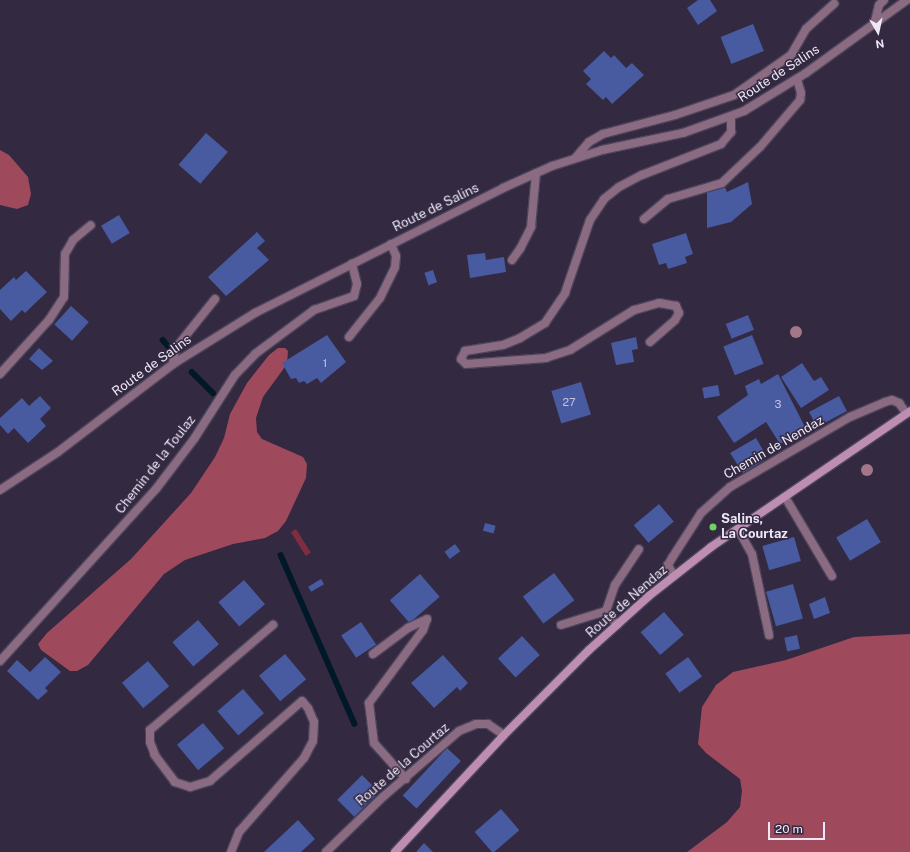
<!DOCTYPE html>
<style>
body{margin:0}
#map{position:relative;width:910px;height:852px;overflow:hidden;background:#332941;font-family:"Public Sans",sans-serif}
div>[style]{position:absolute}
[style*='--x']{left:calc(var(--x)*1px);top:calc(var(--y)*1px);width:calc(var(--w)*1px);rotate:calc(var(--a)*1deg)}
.green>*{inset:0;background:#7f2e42;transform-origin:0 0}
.forest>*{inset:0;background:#9e495c}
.stream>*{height:5.5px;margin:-2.75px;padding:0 2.75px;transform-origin:2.75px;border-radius:2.75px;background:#001827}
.building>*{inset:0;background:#485aa0;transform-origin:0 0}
.roads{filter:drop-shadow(1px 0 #4d445a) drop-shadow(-1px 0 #4d445a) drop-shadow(0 1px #4d445a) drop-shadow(0 -1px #4d445a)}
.service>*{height:8px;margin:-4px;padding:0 4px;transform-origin:4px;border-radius:4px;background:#8a6b82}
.minor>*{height:8px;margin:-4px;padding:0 4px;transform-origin:4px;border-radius:4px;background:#8a6b82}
.tertiary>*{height:8px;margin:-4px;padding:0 4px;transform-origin:4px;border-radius:4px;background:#8a6b82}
.secondary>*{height:8px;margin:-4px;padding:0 4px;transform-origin:4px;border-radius:4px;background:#be8db2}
.trees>*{width:12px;height:12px;margin:-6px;border-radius:50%;background:#a37788}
.dots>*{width:11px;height:11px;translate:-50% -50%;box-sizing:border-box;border:2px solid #332941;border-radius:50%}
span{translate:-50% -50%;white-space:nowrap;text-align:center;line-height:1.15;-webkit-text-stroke:3px #332941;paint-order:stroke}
.number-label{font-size:11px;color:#c4c4e0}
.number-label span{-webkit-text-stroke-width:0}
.street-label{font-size:13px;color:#ede7f6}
.poi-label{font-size:13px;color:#ede7f6;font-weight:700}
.left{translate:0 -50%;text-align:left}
.north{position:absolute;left:858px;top:12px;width:40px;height:40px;-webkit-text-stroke:3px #332941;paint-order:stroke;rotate:171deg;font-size:11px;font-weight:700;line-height:16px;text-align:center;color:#ede7f6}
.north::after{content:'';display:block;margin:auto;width:14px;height:18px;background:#ede7f6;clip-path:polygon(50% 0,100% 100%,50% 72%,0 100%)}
.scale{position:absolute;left:768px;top:822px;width:57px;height:18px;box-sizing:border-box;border:2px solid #ede7f6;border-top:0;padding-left:5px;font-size:12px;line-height:14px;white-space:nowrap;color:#ede7f6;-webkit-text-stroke:3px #332941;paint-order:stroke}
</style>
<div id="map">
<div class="green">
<div style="left:296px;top:529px;width:28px;height:6px;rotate:58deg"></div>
</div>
<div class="forest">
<div style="clip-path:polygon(0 150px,9px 155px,28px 177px,31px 194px,28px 205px,17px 209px,0 205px)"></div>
<div style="clip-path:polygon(278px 348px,285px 348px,288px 351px,287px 364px,263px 397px,256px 418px,257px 432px,262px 439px,303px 457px,307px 464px,306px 478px,286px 521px,278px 531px,265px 538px,233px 544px,185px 560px,164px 574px,88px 665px,77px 671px,70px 671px,41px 650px,38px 644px,47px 633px,131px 559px,191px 493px,215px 457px,224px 438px,230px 414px,247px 383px,269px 355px)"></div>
<div style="clip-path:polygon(910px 634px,910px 852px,687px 852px,727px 822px,740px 807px,742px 791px,740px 779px,706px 753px,698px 744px,702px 707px,716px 685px,733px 672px,786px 660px,854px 637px)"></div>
</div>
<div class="stream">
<div style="--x:163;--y:340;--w:8;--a:50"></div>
<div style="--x:192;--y:372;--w:30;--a:45"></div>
<div style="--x:281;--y:555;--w:184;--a:66.4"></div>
</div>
<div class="building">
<div style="clip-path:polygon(698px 0,710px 0,717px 11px,698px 25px,687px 8px)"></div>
<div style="left:753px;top:24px;width:29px;height:35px;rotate:68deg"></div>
<div style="clip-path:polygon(604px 51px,611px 58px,614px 55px,626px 68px,632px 63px,644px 75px,612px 104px,606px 97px,603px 100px,586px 84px,591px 79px,583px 71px)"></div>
<div style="left:206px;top:133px;width:29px;height:42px;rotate:41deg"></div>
<div style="clip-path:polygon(748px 182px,752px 204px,731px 222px,707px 228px,707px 192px,725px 187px,727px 192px)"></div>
<div style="left:119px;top:215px;width:21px;height:21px;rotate:59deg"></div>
<div style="clip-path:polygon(257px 232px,265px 241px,257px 248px,269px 260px,226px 296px,208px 277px)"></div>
<div style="clip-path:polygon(686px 233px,693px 254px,685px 257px,687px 263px,668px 269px,666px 263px,659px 265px,652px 244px)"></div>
<div style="clip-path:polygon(485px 253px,486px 260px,504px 257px,506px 272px,470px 278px,467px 255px)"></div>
<div style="left:433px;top:270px;width:13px;height:9px;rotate:72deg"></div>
<div style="clip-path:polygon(26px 271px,47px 292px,25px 313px,22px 310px,11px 321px,0 309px,0 290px,14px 277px,16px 280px)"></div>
<div style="left:71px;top:306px;width:24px;height:25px;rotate:42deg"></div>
<div style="left:748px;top:315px;width:16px;height:24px;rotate:68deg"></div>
<div style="clip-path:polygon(327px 335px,346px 362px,321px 383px,317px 378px,307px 384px,304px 381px,299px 383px,296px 378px,291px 379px,282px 363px)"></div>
<div style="left:752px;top:335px;width:31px;height:31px;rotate:68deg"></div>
<div style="clip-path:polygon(636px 337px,638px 349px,632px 350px,634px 362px,616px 365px,611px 343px)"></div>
<div style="clip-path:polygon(39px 348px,53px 361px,42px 370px,29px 359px)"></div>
<div style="clip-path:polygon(802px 363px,814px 381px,821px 377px,829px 390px,801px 408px,781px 377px)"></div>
<div style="clip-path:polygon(778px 374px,806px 429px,780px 444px,766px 422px,734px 443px,717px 417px,748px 395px,745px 386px,759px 379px,761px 384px)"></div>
<div style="left:581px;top:382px;width:34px;height:31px;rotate:73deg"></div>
<div style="left:718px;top:385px;width:11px;height:16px;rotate:80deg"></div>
<div style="clip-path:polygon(40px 396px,51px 408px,40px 419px,46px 426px,28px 443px,14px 428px,8px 434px,0 425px,0 418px,22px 398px,29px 406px)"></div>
<div style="left:839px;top:396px;width:17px;height:34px;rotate:62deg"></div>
<div style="clip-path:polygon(756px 438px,763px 450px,760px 452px,764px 460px,743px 473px,730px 453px)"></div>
<div style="left:659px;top:504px;width:23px;height:33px;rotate:50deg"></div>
<div style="left:867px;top:519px;width:27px;height:36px;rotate:59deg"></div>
<div style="left:485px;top:523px;width:11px;height:8px;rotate:15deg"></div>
<div style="left:794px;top:537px;width:25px;height:33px;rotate:74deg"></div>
<div style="left:455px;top:544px;width:9px;height:13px;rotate:54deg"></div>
<div style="left:554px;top:573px;width:34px;height:39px;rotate:53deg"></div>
<div style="left:420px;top:574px;width:30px;height:40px;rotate:49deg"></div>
<div style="left:321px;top:579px;width:6px;height:15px;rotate:59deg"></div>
<div style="left:244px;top:580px;width:32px;height:34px;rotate:49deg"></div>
<div style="left:793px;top:584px;width:36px;height:28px;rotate:74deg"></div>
<div style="clip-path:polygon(825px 597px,830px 613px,814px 619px,809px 604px)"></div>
<div style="left:664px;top:612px;width:30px;height:31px;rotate:49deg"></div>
<div style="left:198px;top:620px;width:32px;height:34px;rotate:49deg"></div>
<div style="left:361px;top:622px;width:27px;height:24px;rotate:56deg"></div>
<div style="left:797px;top:635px;width:14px;height:13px;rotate:78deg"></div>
<div style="left:522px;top:636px;width:26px;height:33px;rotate:47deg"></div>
<div style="left:285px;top:654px;width:33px;height:34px;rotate:50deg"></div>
<div style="clip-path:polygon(443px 655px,468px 683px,460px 691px,457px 687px,434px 708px,411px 683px)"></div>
<div style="clip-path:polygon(45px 657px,61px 672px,45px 688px,48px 691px,38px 700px,7px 671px,17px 660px,30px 672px)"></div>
<div style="left:688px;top:657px;width:24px;height:28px;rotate:54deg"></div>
<div style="left:148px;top:661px;width:33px;height:34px;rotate:50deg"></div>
<div style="left:243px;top:689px;width:32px;height:34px;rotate:49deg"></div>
<div style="left:203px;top:723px;width:33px;height:34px;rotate:50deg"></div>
<div style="left:447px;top:748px;width:19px;height:65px;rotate:43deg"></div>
<div style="left:362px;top:775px;width:24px;height:35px;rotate:45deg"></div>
<div style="left:501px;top:809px;width:28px;height:35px;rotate:49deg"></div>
<div style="clip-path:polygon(298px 820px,315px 839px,301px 852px,264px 852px)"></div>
<div style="clip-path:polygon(424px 843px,433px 852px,416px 852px)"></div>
</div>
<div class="roads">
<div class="service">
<div style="--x:875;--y:21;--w:16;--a:-76"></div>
<div style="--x:879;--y:5;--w:7;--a:-45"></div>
<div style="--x:576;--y:157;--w:20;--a:-49"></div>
<div style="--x:589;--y:142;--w:16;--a:-30"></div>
<div style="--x:603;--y:134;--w:74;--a:-14.8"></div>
<div style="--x:675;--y:115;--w:62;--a:-18.7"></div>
<div style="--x:734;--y:95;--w:70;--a:-35.1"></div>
<div style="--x:791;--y:55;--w:30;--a:-60"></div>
<div style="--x:806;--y:29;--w:38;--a:-42"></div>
<div style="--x:512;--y:260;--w:14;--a:-54"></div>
<div style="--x:520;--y:249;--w:25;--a:-63"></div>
<div style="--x:531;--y:227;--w:54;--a:-84.7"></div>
<div style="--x:349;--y:337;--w:50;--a:-51.5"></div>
<div style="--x:380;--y:298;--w:34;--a:-64"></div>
<div style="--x:395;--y:267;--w:11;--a:-85"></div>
<div style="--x:396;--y:256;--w:13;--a:-113"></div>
<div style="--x:650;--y:342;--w:33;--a:-41"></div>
<div style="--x:675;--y:320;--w:8;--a:-60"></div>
<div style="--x:679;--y:313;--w:8;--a:-113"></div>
<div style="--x:676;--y:306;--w:17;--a:-170"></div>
<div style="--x:659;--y:303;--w:26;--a:164"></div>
<div style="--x:634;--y:310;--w:75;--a:148"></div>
<div style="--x:570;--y:350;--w:25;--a:162"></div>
<div style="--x:546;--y:358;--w:80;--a:175.7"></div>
<div style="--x:466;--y:364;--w:7;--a:-135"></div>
<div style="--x:461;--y:359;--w:9;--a:-63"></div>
<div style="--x:465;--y:351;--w:38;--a:-9"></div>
<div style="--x:503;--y:345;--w:18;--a:-22"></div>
<div style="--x:520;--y:338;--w:29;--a:-31"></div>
<div style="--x:545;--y:323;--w:36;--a:-56"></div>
<div style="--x:565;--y:293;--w:77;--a:-71.1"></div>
<div style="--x:590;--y:220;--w:25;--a:-56"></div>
<div style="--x:604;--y:199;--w:19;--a:-39"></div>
<div style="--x:619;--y:187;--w:26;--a:-28"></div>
<div style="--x:642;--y:175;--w:85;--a:-21.4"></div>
<div style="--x:721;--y:144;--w:16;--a:-50"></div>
<div style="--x:731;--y:132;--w:15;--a:-90"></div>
<div style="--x:173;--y:364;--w:15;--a:-82"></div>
<div style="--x:175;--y:349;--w:64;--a:-51.3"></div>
<div style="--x:785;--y:497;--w:92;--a:59.3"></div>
<div style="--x:738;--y:529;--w:29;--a:61"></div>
<div style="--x:752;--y:554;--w:83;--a:78.1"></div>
<div style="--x:561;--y:625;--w:47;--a:-17.3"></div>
<div style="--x:617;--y:625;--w:18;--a:-128"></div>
<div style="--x:606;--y:611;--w:28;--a:-71"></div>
<div style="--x:615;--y:585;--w:43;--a:-56.3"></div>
<div style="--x:373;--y:654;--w:44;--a:-36.6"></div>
<div style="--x:408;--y:628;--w:21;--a:-25"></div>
<div style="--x:427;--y:619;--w:12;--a:110"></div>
<div style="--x:423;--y:630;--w:91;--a:126.5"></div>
<div style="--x:369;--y:703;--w:40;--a:82.9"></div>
<div style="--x:374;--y:743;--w:48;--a:48.4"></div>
<div style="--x:0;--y:661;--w:232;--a:-47.8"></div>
<div style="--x:156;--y:489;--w:63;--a:-52.8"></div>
<div style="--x:194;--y:439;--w:76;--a:-57.4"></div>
<div style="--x:235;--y:375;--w:29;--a:-46"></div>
<div style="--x:255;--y:354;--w:74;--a:-36.7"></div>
<div style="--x:314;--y:310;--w:42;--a:-19.3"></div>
<div style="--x:354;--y:296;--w:12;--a:-76"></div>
<div style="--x:357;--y:284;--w:21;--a:-104"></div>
<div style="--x:231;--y:852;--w:22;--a:-68"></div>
<div style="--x:239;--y:832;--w:98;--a:-48.7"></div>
<div style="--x:304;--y:758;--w:19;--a:-62"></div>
<div style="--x:313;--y:741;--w:19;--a:-87"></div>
<div style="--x:314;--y:722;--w:15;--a:-113"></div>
<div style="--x:308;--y:708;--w:9;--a:-131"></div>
<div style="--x:302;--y:701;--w:122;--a:139"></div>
<div style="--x:210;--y:781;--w:21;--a:163"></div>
<div style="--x:190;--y:787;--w:16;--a:-162"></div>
<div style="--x:175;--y:782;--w:34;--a:-127"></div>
<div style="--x:155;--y:755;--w:14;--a:-111"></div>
<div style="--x:150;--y:742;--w:12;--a:-90"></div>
<div style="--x:150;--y:730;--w:162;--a:-40.5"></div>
</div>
<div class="minor">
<div style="--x:644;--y:219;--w:31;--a:-40"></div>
<div style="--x:668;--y:199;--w:56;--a:-16.5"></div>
<div style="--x:722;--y:183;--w:52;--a:-43.5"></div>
<div style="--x:760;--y:147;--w:62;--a:-49.6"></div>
<div style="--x:800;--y:100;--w:7;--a:-82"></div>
<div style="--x:801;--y:93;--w:15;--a:-106"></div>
<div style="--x:0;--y:374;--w:73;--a:-47.8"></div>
<div style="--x:49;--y:320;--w:27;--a:-57"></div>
<div style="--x:64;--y:297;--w:43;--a:-88.7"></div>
<div style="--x:65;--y:254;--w:16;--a:-60"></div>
<div style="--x:73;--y:240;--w:23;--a:-40"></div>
<div style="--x:674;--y:576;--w:13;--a:-119"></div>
<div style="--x:668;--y:565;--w:8;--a:-60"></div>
<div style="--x:672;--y:558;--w:54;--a:-57.2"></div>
<div style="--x:701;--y:513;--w:39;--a:-42"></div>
<div style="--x:730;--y:487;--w:139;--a:-30.3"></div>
<div style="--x:850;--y:417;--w:38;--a:-23"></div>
<div style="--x:885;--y:402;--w:7;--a:-16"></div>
<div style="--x:892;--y:400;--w:8;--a:23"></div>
<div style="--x:899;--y:403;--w:12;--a:55"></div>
<div style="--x:326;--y:852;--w:81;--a:-44"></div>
<div style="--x:384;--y:796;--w:99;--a:-40.9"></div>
<div style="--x:459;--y:731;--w:18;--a:-22"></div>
<div style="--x:476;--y:724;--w:12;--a:0"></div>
<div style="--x:488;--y:724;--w:19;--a:35"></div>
</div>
<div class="tertiary">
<div style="--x:0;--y:490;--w:69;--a:-33.2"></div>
<div style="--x:58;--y:452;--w:145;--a:-37.4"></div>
<div style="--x:173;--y:364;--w:97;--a:-31.9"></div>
<div style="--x:255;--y:313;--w:278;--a:-26.7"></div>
<div style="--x:503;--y:188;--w:54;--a:-24.2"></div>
<div style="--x:552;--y:166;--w:52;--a:-17.7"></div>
<div style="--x:602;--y:150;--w:83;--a:-11.9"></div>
<div style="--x:683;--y:133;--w:65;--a:-19.8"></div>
<div style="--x:744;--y:111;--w:73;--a:-31.5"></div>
<div style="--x:806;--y:73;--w:125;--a:-35.9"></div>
</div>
<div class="secondary">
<div style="--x:395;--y:852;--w:160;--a:-47"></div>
<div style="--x:504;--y:735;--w:120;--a:-45"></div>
<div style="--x:589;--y:650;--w:81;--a:-42"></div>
<div style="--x:649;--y:596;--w:79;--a:-38.3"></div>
<div style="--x:711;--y:547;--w:241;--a:-34.3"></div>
</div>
</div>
<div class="trees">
<div style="left:796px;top:332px"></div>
<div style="left:867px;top:470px"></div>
</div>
<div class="dots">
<div style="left:713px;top:527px;background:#71d35e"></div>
</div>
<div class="number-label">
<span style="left:325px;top:363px">1</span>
<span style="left:569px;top:402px">27</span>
<span style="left:778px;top:404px">3</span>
</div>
<div class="street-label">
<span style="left:779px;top:74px;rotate:-33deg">Route de Salins</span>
<span style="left:436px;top:208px;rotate:-26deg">Route de Salins</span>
<span style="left:152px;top:366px;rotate:-36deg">Route de Salins</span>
<span style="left:774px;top:448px;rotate:-30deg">Chemin de Nendaz</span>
<span style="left:156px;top:465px;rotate:-52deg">Chemin de la Toulaz</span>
<span style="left:627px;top:602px;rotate:-41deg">Route de Nendaz</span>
<span style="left:403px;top:765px;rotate:-41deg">Route de la Courtaz</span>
</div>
<div class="poi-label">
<span class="left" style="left:721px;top:527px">Salins,<br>La Courtaz</span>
</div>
<div class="north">N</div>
<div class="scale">20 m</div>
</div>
